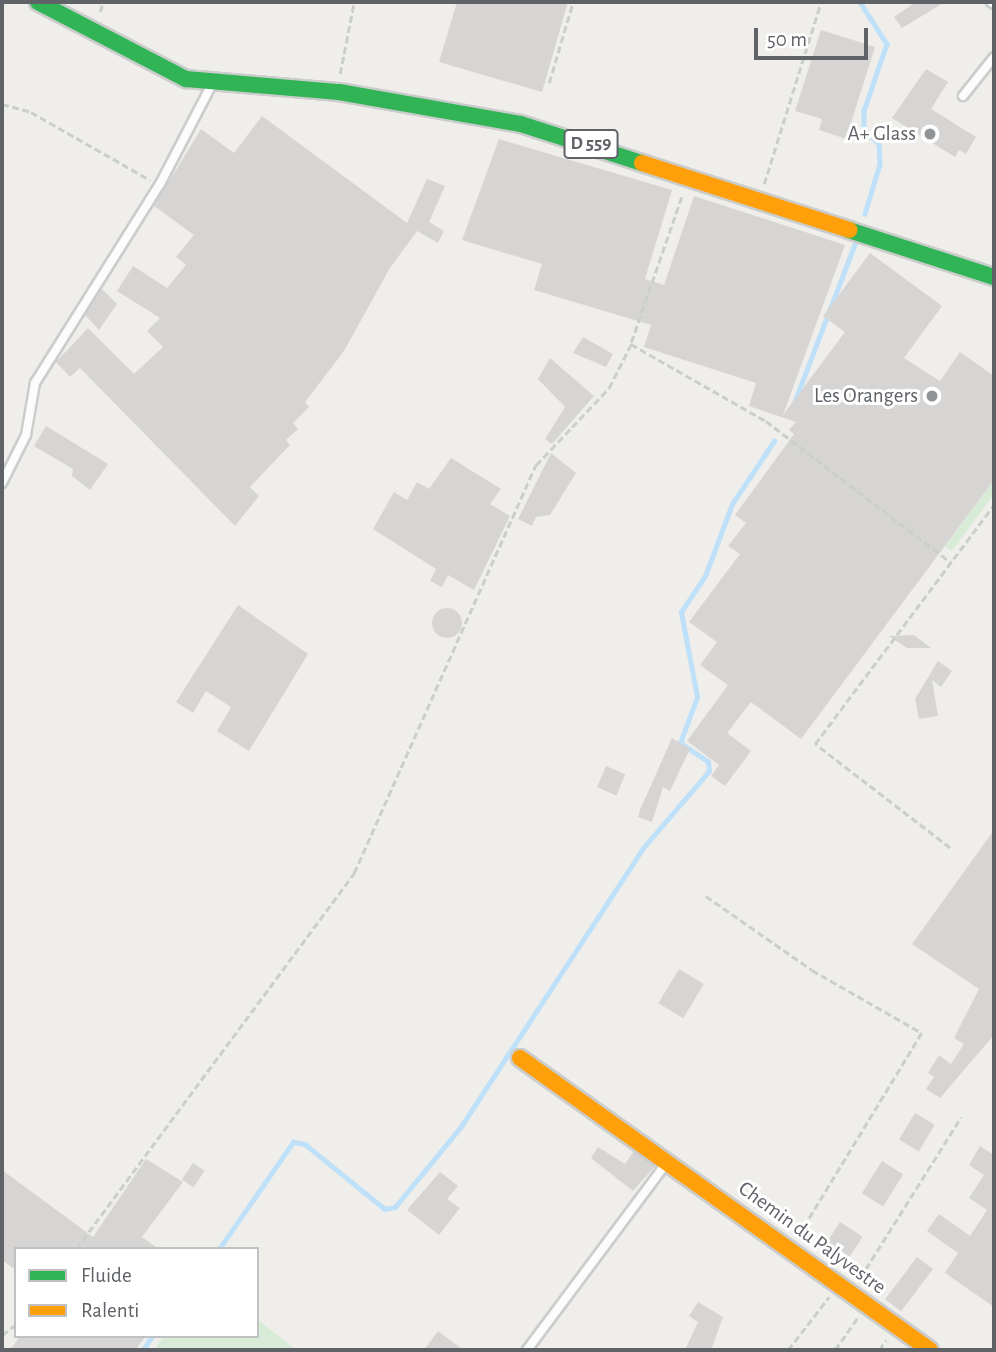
<!DOCTYPE html>
<style>
body{margin:0}
#map{position:relative;width:996px;height:1352px;overflow:hidden;background:#efeeea;font-family:"Alegreya Sans",sans-serif}
div>[style]{position:absolute}
[style*='--x']{left:calc(var(--x)*1px);top:calc(var(--y)*1px);width:calc(var(--w)*1px);rotate:calc(var(--a)*1deg)}
.green>*{inset:0;background:#d8ebd6}
.stream>*{height:4.5px;margin:-2.25px;padding:0 2.25px;transform-origin:2.25px;border-radius:2.25px;background:#bfe0f9}
.building>*{inset:0;background:#d6d5d3;transform-origin:0 0}
.round{border-radius:50%}
.path>*{height:2.5px;margin-top:-1.25px;transform-origin:0;background:repeating-linear-gradient(90deg,#cacfcc 0 7px,transparent 0 10.5px)}
.roads{filter:drop-shadow(2px 0 #cbcccc) drop-shadow(-2px 0 #cbcccc) drop-shadow(0 2px #cbcccc) drop-shadow(0 -2px #cbcccc)}
.lane>*{height:8px;margin:-4px;padding:0 4px;transform-origin:4px;border-radius:4px;background:#fdfcfc}
.fast>*{height:16px;margin:-8px;padding:0 8px;transform-origin:8px;border-radius:8px;background:#30b455}
.slow>*{height:16px;margin:-8px;padding:0 8px;transform-origin:8px;border-radius:8px;background:#ff9f0a}
.dots>*{width:19px;height:19px;translate:-50% -50%;box-sizing:border-box;border:4px solid #fff;border-radius:50%}
span{translate:-50% -50%;white-space:nowrap;text-align:center;line-height:1.15;-webkit-text-stroke:6px #fff;paint-order:stroke}
.shield-label span{padding:2px 5px;background:#fff;border:2px solid;border-radius:5px;-webkit-text-stroke-width:0}
.shield-label{font-size:19px;color:#5f6368;font-weight:700}
.poi-label{font-size:21px;color:#5f6368}
.right{translate:-100% -50%;text-align:right}
.street-label{font-size:21px;color:#5f6368}
.frame{position:absolute;inset:0;border:4px solid #5f6368;pointer-events:none}
.legend{position:absolute;left:14px;top:1247px;width:245px;height:91px;box-sizing:border-box;background:#fff;border:2px solid #bfc1c3;margin:0;padding:9px 12px;list-style:none;font-size:21px;color:#5f6368}
.legend li{display:flex;align-items:center;gap:14px;height:35px}
.legend b{width:35px;border:2px solid #bfc1c3}
.scale{position:absolute;left:754px;top:28px;width:114px;height:32px;box-sizing:border-box;border:4px solid #5f6368;border-top:0;padding-left:9px;font-size:21px;line-height:24px;white-space:nowrap;color:#5f6368;-webkit-text-stroke:5px #fff;paint-order:stroke}
</style>
<div id="map">
<div class="green">
<div style="clip-path:polygon(994px 480px,994px 494px,952px 551px,945px 547px)"></div>
<div style="clip-path:polygon(257px 1319px,296px 1350px,154px 1350px,164px 1336px,257px 1336px)"></div>
</div>
<div class="stream">
<div style="--x:860;--y:2;--w:50;--a:57.3"></div>
<div style="--x:887;--y:44;--w:71;--a:108.9"></div>
<div style="--x:864;--y:111;--w:18;--a:90"></div>
<div style="--x:864;--y:129;--w:21;--a:45"></div>
<div style="--x:879;--y:144;--w:20;--a:87"></div>
<div style="--x:880;--y:164;--w:52;--a:106.7"></div>
<div style="--x:794;--y:403;--w:173;--a:-69.1"></div>
<div style="--x:219;--y:1249;--w:130;--a:-55.3"></div>
<div style="--x:293;--y:1142;--w:12;--a:9"></div>
<div style="--x:305;--y:1144;--w:103;--a:39.1"></div>
<div style="--x:385;--y:1209;--w:10;--a:-11"></div>
<div style="--x:395;--y:1207;--w:102;--a:-50.6"></div>
<div style="--x:460;--y:1128;--w:334;--a:-56.8"></div>
<div style="--x:643;--y:848;--w:101;--a:-49.4"></div>
<div style="--x:709;--y:771;--w:9;--a:-96"></div>
<div style="--x:708;--y:762;--w:34;--a:-146"></div>
<div style="--x:680;--y:743;--w:49;--a:-69.7"></div>
<div style="--x:697;--y:697;--w:86;--a:-100.7"></div>
<div style="--x:681;--y:612;--w:43;--a:-56.3"></div>
<div style="--x:705;--y:576;--w:77;--a:-69.4"></div>
<div style="--x:732;--y:504;--w:76;--a:-56.3"></div>
<div style="--x:143;--y:1350;--w:17;--a:-57"></div>
</div>
<div class="building">
<div style="clip-path:polygon(457px 2px,568px 2px,542px 92px,439px 62px)"></div>
<div style="clip-path:polygon(916px 2px,945px 2px,902px 28px,894px 17px)"></div>
<div style="clip-path:polygon(821px 30px,875px 47px,846px 139px,819px 130px,822px 119px,795px 111px)"></div>
<div style="clip-path:polygon(926px 69px,948px 82px,931px 109px,976px 137px,966px 154px,959px 150px,955px 157px,892px 118px)"></div>
<div style="clip-path:polygon(262px 116px,407px 223px,427px 179px,445px 186px,429px 222px,444px 231px,438px 243px,417px 231px,390px 268px,344px 351px,305px 402px,309px 407px,293px 423px,298px 429px,286px 440px,290px 445px,250px 487px,259px 496px,235px 526px,80px 368px,70px 377px,56px 362px,88px 328px,134px 374px,163px 347px,147px 331px,160px 318px,117px 291px,133px 266px,167px 288px,186px 265px,176px 257px,194px 235px,154px 206px,201px 129px,234px 153px)"></div>
<div style="clip-path:polygon(499px 139px,672px 190px,645px 279px,664px 285px,694px 196px,845px 245px,783px 415px,845px 332px,823px 316px,870px 253px,942px 306px,904px 358px,940px 381px,960px 352px,994px 376px,994px 480px,801px 739px,751px 702px,727px 733px,751px 751px,725px 786px,711px 776px,719px 765px,687px 741px,728px 685px,700px 665px,717px 642px,689px 622px,740px 554px,728px 546px,746px 523px,735px 515px,794px 434px,789px 430px,796px 422px,749px 406px,756px 383px,644px 347px,651px 325px,534px 290px,542px 264px,462px 240px)"></div>
<div style="clip-path:polygon(102px 289px,117px 304px,99px 330px,85px 315px)"></div>
<div style="clip-path:polygon(583px 337px,613px 354px,606px 367px,573px 353px)"></div>
<div style="clip-path:polygon(550px 358px,594px 396px,552px 444px,545px 439px,565px 407px,538px 379px)"></div>
<div style="clip-path:polygon(46px 426px,108px 464px,90px 490px,72px 476px,73px 469px,34px 446px)"></div>
<div style="clip-path:polygon(551px 453px,576px 473px,550px 515px,536px 517px,532px 526px,518px 519px)"></div>
<div style="clip-path:polygon(451px 458px,501px 489px,490px 504px,510px 516px,474px 590px,448px 575px,442px 587px,430px 581px,436px 569px,373px 529px,394px 492px,407px 500px,417px 482px,429px 489px)"></div>
<div style="clip-path:polygon(238px 605px,308px 654px,249px 751px,217px 731px,231px 707px,206px 691px,193px 713px,176px 702px)"></div>
<div class="round" style="left:432px;top:608px;width:30px;height:30px"></div>
<div style="clip-path:polygon(914px 635px,931px 648px,907px 648px,889px 636px)"></div>
<div style="clip-path:polygon(938px 661px,952px 671px,941px 687px,932px 680px,938px 716px,919px 719px,915px 699px)"></div>
<div style="clip-path:polygon(672px 738px,690px 749px,670px 791px,663px 787px,652px 822px,638px 817px,640px 810px)"></div>
<div style="left:606px;top:766px;width:21px;height:23px;rotate:23deg"></div>
<div style="clip-path:polygon(994px 830px,994px 1035px,940px 1098px,926px 1089px,934px 1077px,928px 1073px,939px 1055px,951px 1064px,964px 1044px,954px 1038px,979px 989px,912px 944px)"></div>
<div style="left:679px;top:969px;width:29px;height:40px;rotate:31deg"></div>
<div style="left:915px;top:1113px;width:23px;height:31px;rotate:31deg"></div>
<div style="clip-path:polygon(980px 1146px,994px 1155px,994px 1307px,945px 1273px,958px 1253px,927px 1231px,939px 1214px,970px 1236px,987px 1210px,969px 1198px,984px 1175px,969px 1165px)"></div>
<div style="clip-path:polygon(598px 1147px,625px 1164px,634px 1151px,656px 1165px,633px 1191px,591px 1158px)"></div>
<div style="clip-path:polygon(146px 1159px,183px 1182px,142px 1237px,159px 1249px,16px 1249px,16px 1270px,2px 1260px,2px 1170px,93px 1237px)"></div>
<div style="left:882px;top:1161px;width:25px;height:38px;rotate:32deg"></div>
<div style="left:193px;top:1163px;width:14px;height:20px;rotate:34deg"></div>
<div style="clip-path:polygon(440px 1172px,458px 1186px,447px 1199px,460px 1208px,439px 1235px,407px 1210px)"></div>
<div style="left:840px;top:1222px;width:27px;height:32px;rotate:33deg"></div>
<div style="left:917px;top:1257px;width:20px;height:53px;rotate:37deg"></div>
<div style="clip-path:polygon(698px 1302px,723px 1317px,711px 1350px,685px 1350px,698px 1322px,689px 1316px)"></div>
<div style="clip-path:polygon(438px 1331px,463px 1350px,424px 1350px)"></div>
<div style="clip-path:polygon(20px 1336px,146px 1336px,135px 1350px,10px 1350px)"></div>
</div>
<div class="path">
<div style="--x:100;--y:12;--w:10;--a:-73"></div>
<div style="--x:340;--y:74;--w:73;--a:-79"></div>
<div style="--x:549;--y:83;--w:84;--a:-73.5"></div>
<div style="--x:2;--y:104;--w:30;--a:15"></div>
<div style="--x:31;--y:112;--w:137;--a:29.7"></div>
<div style="--x:764;--y:184;--w:191;--a:-72.6"></div>
<div style="--x:682;--y:197;--w:156;--a:109.1"></div>
<div style="--x:631;--y:344;--w:155;--a:29.7"></div>
<div style="--x:766;--y:421;--w:234;--a:37.4"></div>
<div style="--x:950;--y:848;--w:170;--a:-142.4"></div>
<div style="--x:815;--y:744;--w:299;--a:-53.2"></div>
<div style="--x:706;--y:896;--w:129;--a:34.9"></div>
<div style="--x:812;--y:970;--w:127;--a:29.8"></div>
<div style="--x:922;--y:1033;--w:233;--a:121.3"></div>
<div style="--x:76;--y:1249;--w:468;--a:-53.5"></div>
<div style="--x:354;--y:873;--w:447;--a:-66"></div>
<div style="--x:536;--y:465;--w:106;--a:-46.5"></div>
<div style="--x:609;--y:388;--w:49;--a:-63.4"></div>
<div style="--x:860;--y:1278;--w:190;--a:-57.9"></div>
<div style="--x:2;--y:1335;--w:18;--a:-38"></div>
<div style="--x:788;--y:1350;--w:67;--a:-52.3"></div>
<div style="--x:835;--y:1350;--w:39;--a:-55"></div>
<div style="--x:879;--y:1350;--w:12;--a:-55"></div>
</div>
<div class="roads">
<div class="lane">
<div style="--x:991;--y:2;--w:4;--a:34"></div>
<div style="--x:963;--y:96;--w:50;--a:-51.5"></div>
<div style="--x:2;--y:483;--w:54;--a:-63.4"></div>
<div style="--x:26;--y:435;--w:53;--a:-80.2"></div>
<div style="--x:35;--y:383;--w:235;--a:-57.9"></div>
<div style="--x:160;--y:184;--w:110;--a:-62.5"></div>
<div style="--x:527;--y:1350;--w:236;--a:-53.3"></div>
</div>
<div class="fast">
<div style="--x:38;--y:2;--w:167;--a:27.5"></div>
<div style="--x:186;--y:79;--w:154;--a:4.9"></div>
<div style="--x:339;--y:92;--w:185;--a:10"></div>
<div style="--x:521;--y:124;--w:127;--a:17.9"></div>
<div style="--x:849;--y:230;--w:152;--a:18"></div>
</div>
<div class="slow">
<div style="--x:642;--y:163;--w:218;--a:17.9"></div>
<div style="--x:520;--y:1058;--w:503;--a:35.46"></div>
</div>
</div>
<div class="dots">
<div style="left:930px;top:134px;background:#919496"></div>
<div style="left:932px;top:396px;background:#919496"></div>
</div>
<div class="shield-label">
<span style="left:591px;top:144px">D 559</span>
</div>
<div class="poi-label">
<span class="right" style="left:916px;top:134px">A+ Glass</span>
<span class="right" style="left:918px;top:396px">Les Orangers</span>
</div>
<div class="street-label">
<span style="left:812px;top:1238px;rotate:36deg">Chemin du Palyvestre</span>
</div>
<div class="frame"></div>
<ul class="legend">
<li><b style="height:9px;background:#30b455"></b>Fluide</li>
<li><b style="height:9px;background:#ff9f0a"></b>Ralenti</li>
</ul>
<div class="scale">50 m</div>
</div>
